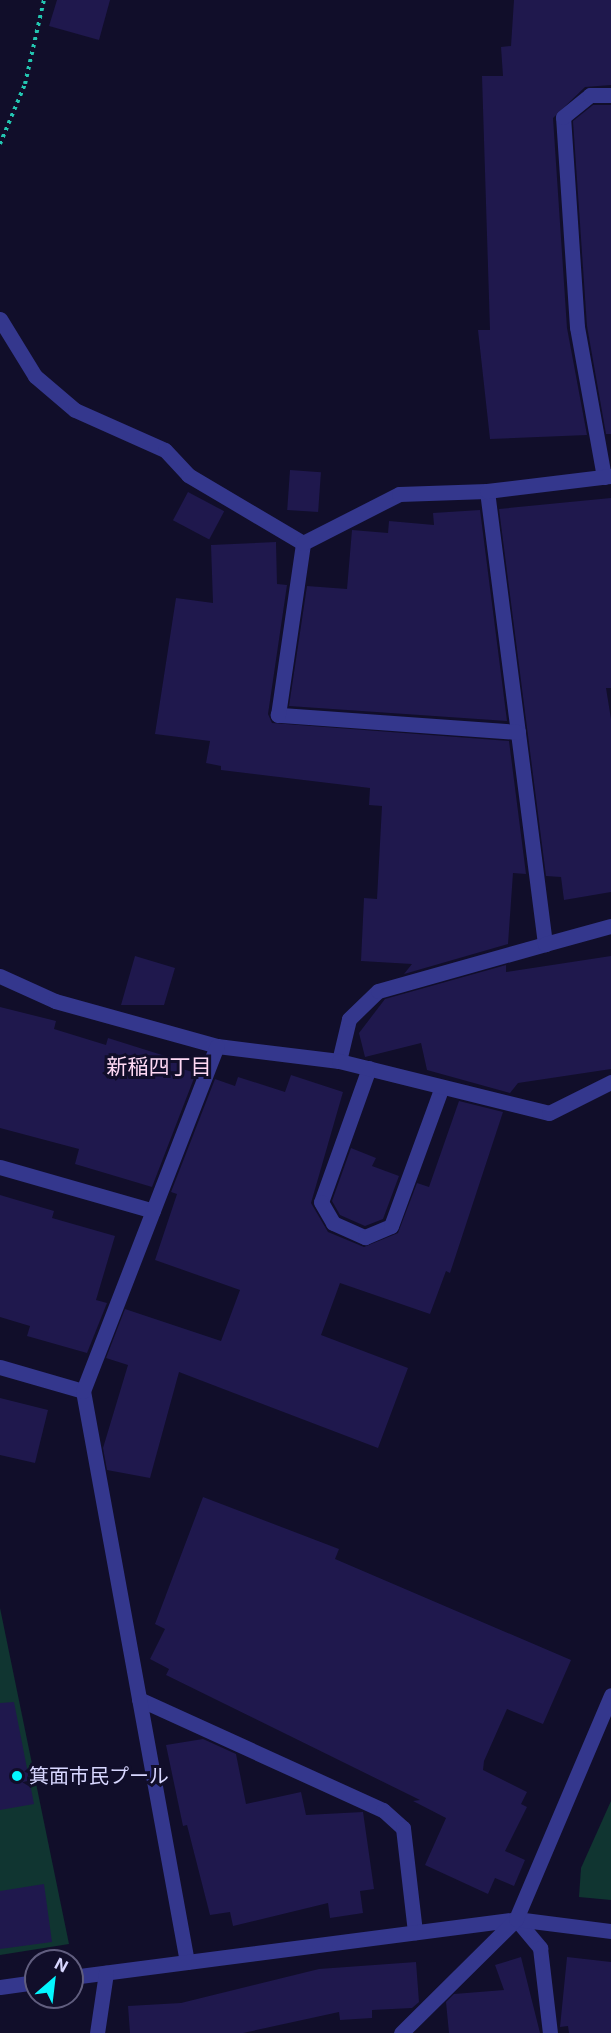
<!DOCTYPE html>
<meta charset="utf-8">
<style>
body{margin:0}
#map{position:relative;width:611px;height:2033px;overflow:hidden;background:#110e2a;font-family:Inter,"Noto Sans JP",sans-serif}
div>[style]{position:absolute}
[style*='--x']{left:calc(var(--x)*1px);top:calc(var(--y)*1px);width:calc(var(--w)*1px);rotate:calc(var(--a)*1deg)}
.green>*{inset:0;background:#103531}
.building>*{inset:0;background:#1f184d;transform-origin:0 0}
.path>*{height:4px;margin-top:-2px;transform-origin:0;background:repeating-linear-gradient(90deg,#23c6b1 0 3px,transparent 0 7.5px)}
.lane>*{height:15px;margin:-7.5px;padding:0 7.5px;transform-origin:7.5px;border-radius:7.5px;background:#34378d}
.street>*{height:15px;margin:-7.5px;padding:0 7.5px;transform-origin:7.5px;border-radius:7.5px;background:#34378d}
.dots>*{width:16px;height:16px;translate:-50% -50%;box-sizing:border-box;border:3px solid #110e2a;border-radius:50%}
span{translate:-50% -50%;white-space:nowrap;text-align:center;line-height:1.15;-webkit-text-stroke:6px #110e2a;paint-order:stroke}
.poi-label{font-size:20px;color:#d8d7ff}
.left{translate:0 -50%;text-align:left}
.neighbourhood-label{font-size:21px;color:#ffd9f4}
.north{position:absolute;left:24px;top:1949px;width:60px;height:60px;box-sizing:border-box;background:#110e2a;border:2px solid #615e7f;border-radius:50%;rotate:28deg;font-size:16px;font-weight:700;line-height:24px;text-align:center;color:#d8d7ff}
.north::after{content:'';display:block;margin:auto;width:21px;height:27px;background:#03f7ff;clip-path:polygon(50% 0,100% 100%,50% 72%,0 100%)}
</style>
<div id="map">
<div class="green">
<div style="clip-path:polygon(0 1608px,69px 1944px,0 1955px)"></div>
<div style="clip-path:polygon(611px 1801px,611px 1900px,579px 1897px,581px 1868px)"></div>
</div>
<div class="building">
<div style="clip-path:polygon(57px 0,110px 0,99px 40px,49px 26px)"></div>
<div style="clip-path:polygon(514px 0,611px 0,611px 85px,585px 87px,553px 118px,567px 328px,587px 435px,490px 439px,478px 330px,490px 330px,482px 76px,503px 76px,501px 47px,511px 46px)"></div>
<div style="clip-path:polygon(593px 105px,611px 105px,611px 434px,606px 434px,587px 326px,573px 121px)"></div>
<div style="left:290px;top:470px;width:31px;height:40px;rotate:4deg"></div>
<div style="left:188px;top:492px;width:41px;height:32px;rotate:28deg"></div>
<div style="clip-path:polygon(611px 498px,611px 688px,606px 688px,611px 719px,611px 892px,564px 900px,561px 877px,546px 876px,499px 509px)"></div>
<div style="clip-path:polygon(480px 510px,507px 721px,289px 706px,307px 586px,347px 589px,352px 530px,388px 533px,389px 521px,434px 525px,433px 513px)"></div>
<div style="clip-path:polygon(276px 542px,277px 584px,287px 585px,268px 714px,272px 723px,509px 741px,526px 874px,513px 873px,508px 944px,404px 974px,412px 964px,361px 961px,364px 898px,377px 899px,382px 806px,369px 805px,370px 788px,221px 770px,221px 766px,206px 763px,210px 741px,155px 734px,176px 598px,213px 603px,211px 545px)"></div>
<div style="clip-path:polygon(135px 956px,175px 968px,164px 1005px,121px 1005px)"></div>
<div style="clip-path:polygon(611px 956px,611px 1069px,518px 1083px,510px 1093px,427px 1070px,421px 1043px,365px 1057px,359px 1033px,385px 999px,506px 965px,506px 972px)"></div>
<div style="clip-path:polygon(0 1007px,56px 1021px,54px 1029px,106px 1045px,108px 1038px,181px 1061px,179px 1068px,196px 1073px,152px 1187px,75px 1164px,79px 1149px,0 1128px)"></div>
<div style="clip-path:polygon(291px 1075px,343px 1092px,311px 1203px,328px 1232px,364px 1247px,398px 1233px,417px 1183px,429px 1187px,459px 1101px,503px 1112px,450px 1273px,446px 1271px,430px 1314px,340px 1283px,321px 1335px,408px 1368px,378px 1448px,179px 1372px,150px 1478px,107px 1470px,103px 1448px,128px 1365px,106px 1358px,125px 1309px,221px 1341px,240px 1290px,155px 1260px,177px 1194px,171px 1192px,215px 1079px,235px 1086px,238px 1077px,285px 1092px)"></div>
<div style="clip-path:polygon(351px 1148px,376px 1158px,372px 1166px,399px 1176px,383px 1219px,365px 1226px,340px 1215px,332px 1201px)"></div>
<div style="clip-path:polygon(0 1195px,54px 1211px,52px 1218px,115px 1236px,96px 1300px,107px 1303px,87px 1353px,27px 1336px,30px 1326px,0 1317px)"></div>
<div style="clip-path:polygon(0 1398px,48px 1410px,35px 1463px,0 1455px)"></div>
<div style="clip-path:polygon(203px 1497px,339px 1549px,335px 1559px,571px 1660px,543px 1724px,507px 1709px,484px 1761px,483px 1770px,527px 1792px,521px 1804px,527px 1807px,505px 1851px,525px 1860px,514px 1886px,495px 1878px,488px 1894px,425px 1865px,446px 1818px,413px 1801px,420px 1800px,166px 1675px,169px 1669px,150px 1659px,165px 1629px,155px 1624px)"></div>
<div style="clip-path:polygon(14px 1702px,34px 1804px,0 1810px,0 1703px)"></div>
<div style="clip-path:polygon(203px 1739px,236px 1754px,246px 1804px,301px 1792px,306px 1815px,363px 1812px,374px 1889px,360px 1891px,363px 1913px,330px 1918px,328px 1903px,233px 1926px,230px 1912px,210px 1915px,187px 1825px,183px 1826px,166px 1745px)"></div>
<div style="clip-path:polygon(44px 1884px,52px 1942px,0 1949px,0 1891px)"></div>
<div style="clip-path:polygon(521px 1957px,540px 2033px,449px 2033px,446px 2002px,454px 1994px,504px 1990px,495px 1965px)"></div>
<div style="clip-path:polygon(567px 1957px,611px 1962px,611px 2033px,569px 2033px,568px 2026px,560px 2027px)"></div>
<div style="clip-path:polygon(416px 1962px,419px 2002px,412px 2008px,372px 2010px,372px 2018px,340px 2020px,339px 2012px,243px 2033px,130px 2033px,128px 2006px,181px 2003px,319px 1969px)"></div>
</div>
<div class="path">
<div style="--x:0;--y:144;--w:65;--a:-67.4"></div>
<div style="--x:25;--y:84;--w:86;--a:-77.3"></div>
</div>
<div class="lane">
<div style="--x:0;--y:319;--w:67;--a:58.4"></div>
<div style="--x:35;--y:376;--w:52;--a:40.4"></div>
<div style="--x:75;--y:410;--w:98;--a:24"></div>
<div style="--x:165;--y:450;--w:34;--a:47"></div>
<div style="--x:188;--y:475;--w:134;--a:30.6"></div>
<div style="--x:339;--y:1061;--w:43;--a:-76.6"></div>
<div style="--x:349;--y:1019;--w:40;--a:-44"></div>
<div style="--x:378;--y:991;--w:173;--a:-15.7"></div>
<div style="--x:369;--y:1068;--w:142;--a:109.7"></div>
<div style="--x:321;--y:1202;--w:24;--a:60"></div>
<div style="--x:333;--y:1223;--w:35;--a:24"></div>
<div style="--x:365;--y:1237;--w:28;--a:-23"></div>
<div style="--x:391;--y:1226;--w:148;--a:-69.9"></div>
<div style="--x:139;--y:1699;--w:268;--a:24.5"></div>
<div style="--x:383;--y:1810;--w:27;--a:42"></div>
<div style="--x:403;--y:1828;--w:105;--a:83.4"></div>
</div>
<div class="street">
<div style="--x:604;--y:477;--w:152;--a:-100.2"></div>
<div style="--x:577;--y:327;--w:210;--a:-93.8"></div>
<div style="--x:563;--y:117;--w:35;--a:-39"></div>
<div style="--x:590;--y:95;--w:21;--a:0"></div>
<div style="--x:487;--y:491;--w:457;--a:82.7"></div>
<div style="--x:545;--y:944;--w:68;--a:-15.3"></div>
<div style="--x:518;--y:732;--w:241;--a:-175.9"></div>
<div style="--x:278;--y:715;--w:174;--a:-81.7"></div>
<div style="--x:303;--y:543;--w:108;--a:-27"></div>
<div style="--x:399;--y:494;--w:88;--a:-2"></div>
<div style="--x:487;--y:491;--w:125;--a:-6.9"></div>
<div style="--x:0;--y:976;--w:60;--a:24.4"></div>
<div style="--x:55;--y:1001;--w:168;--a:15.5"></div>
<div style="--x:217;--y:1046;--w:123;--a:7"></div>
<div style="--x:339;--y:1061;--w:216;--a:13.9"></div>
<div style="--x:549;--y:1113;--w:69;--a:-26.6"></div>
<div style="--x:0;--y:1167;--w:159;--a:16"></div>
<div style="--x:0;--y:1367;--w:86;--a:16.1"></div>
<div style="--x:516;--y:1919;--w:38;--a:50"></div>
<div style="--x:540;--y:1948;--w:86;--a:83.3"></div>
<div style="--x:187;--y:1962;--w:580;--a:-100.32"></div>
<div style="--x:83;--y:1391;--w:370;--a:-68.8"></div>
<div style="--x:72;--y:1977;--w:448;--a:-7.4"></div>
<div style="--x:516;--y:1919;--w:96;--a:7.2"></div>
<div style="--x:0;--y:1987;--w:36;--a:-8"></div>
<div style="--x:97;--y:2033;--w:61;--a:-81.5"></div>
<div style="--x:401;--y:2033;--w:162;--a:-44.7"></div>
<div style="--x:516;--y:1919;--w:243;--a:-67"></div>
</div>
<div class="dots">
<div style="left:17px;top:1776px;background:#03f7ff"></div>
</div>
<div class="poi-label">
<span class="left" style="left:29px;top:1776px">箕面市民プール</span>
</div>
<div class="neighbourhood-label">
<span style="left:159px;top:1067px">新稲四丁目</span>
</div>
<div class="north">N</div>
</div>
